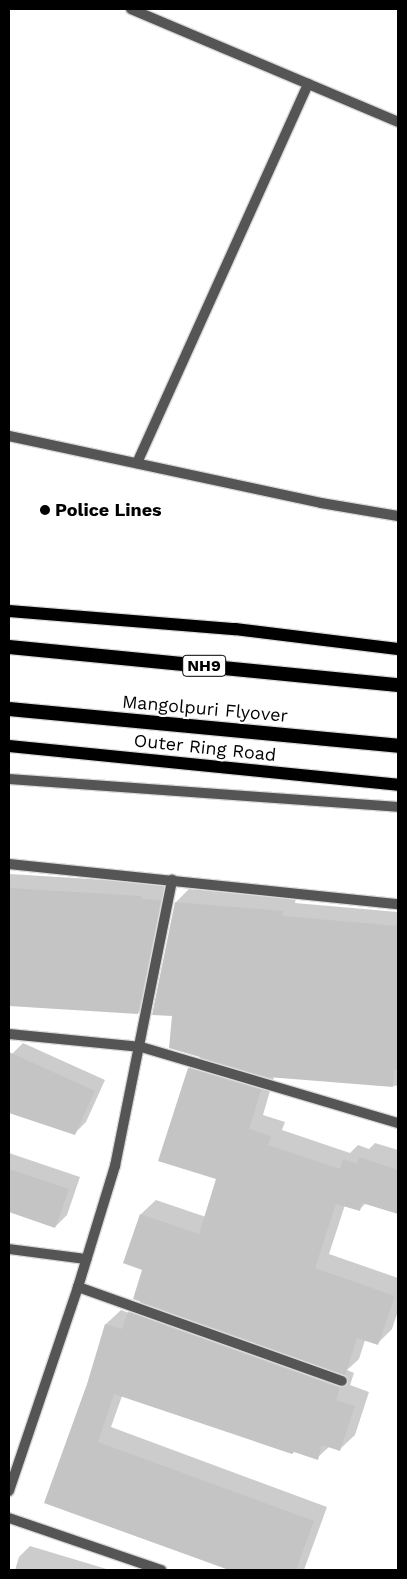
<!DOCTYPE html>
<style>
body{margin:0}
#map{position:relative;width:407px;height:1579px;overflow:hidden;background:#fff;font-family:"Work Sans",sans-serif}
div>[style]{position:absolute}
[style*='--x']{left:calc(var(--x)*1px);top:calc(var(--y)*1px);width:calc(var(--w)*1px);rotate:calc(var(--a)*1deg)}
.shadow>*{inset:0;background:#0003}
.building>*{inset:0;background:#c4c4c4}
.roads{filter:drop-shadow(1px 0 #dbdbdb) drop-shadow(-1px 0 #dbdbdb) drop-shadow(0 1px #dbdbdb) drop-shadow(0 -1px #dbdbdb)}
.minor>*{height:10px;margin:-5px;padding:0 5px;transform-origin:5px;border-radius:5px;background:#555}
.primary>*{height:12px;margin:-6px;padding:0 6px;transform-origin:6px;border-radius:6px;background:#000}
.trunk>*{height:14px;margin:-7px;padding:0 7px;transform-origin:7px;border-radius:7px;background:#000}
.dots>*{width:14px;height:14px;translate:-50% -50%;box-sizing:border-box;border:2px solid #fff;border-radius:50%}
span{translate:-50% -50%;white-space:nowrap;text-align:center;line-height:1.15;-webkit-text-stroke:4.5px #fff;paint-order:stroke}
.shield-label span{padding:1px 4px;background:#fff;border:1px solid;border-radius:4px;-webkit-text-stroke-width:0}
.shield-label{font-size:16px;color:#000;font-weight:700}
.poi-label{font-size:18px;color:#000;font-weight:700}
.left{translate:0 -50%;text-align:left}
.street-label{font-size:18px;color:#000}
.frame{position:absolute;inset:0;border:10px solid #000;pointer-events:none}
</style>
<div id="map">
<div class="shadow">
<div style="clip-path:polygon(9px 874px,156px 883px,156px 885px,174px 887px,152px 999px,138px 1013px,9px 1005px)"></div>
<div style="clip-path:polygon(189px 889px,296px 898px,295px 903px,398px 912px,398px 1086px,274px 1077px,263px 1115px,285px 1122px,282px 1130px,350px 1153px,358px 1145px,369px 1149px,375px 1143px,398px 1150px,398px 1213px,366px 1203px,359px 1210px,345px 1205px,329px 1254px,398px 1278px,398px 1311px,392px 1329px,377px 1344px,365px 1340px,359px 1359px,347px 1370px,354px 1373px,350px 1385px,369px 1392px,355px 1435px,340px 1449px,330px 1446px,317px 1458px,122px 1396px,111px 1427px,327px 1507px,304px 1570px,233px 1570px,46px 1502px,88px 1385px,106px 1324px,121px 1310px,129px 1313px,141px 1301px,144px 1270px,124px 1262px,141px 1214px,156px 1200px,206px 1217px,217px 1179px,189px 1069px,201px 1056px,173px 1015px,176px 902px)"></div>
<div style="clip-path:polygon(23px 1043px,105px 1080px,86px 1122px,75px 1133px,9px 1112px,9px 1061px,12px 1054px)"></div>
<div style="clip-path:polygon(9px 1153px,80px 1177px,67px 1215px,55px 1227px,9px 1210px)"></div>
<div style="clip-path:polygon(30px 1546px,110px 1570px,15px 1570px,19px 1557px)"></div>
</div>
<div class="building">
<div style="clip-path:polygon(9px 888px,142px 896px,142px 899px,161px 900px,138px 1014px,9px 1006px)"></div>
<div style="clip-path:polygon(175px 902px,283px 911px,283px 916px,398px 926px,398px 1070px,394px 1070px,393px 1087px,268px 1077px,169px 1048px,172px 1016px,152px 1015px)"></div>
<div style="clip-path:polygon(9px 1052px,95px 1091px,75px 1135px,9px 1113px)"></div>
<div style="clip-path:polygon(188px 1068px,261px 1090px,249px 1129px,271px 1136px,268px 1145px,340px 1169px,343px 1159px,357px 1164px,359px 1157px,398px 1170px,398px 1214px,362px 1203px,360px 1211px,336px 1204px,315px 1268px,395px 1296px,378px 1345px,357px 1338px,345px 1375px,133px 1299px,142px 1270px,123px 1263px,140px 1214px,199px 1234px,216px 1179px,158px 1161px)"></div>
<div style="clip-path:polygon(9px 1169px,69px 1189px,55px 1228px,9px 1212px)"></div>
<div style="clip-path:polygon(128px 1312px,340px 1388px,336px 1400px,355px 1406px,340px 1451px,322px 1445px,318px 1460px,294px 1452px,292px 1454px,114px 1394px,98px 1442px,314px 1521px,296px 1570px,229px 1570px,44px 1503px,87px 1384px,105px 1324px,122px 1329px)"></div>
</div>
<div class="roads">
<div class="minor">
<div style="--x:131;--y:9;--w:290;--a:22.9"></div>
<div style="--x:9;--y:436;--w:319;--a:12.1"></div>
<div style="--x:321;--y:503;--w:78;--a:9.6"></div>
<div style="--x:137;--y:463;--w:416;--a:-65.7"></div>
<div style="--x:9;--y:779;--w:390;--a:4.1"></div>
<div style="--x:9;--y:864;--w:391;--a:5.9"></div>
<div style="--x:9;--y:1034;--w:133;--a:5.6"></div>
<div style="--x:141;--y:1047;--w:268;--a:16.5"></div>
<div style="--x:9;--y:1249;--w:78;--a:7.4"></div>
<div style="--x:78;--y:1287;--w:280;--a:19.6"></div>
<div style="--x:9;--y:1491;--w:215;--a:-71.3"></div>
<div style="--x:78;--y:1287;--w:127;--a:-73"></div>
<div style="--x:115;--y:1166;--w:292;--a:-78.7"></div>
<div style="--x:9;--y:1518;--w:161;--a:18.9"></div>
</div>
<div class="primary">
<div style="--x:9;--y:611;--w:227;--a:4.6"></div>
<div style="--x:235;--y:629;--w:164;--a:7"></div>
<div style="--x:9;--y:746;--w:391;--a:5.7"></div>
</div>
<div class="trunk">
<div style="--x:9;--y:647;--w:391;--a:5.6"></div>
<div style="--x:9;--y:709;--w:391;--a:5.4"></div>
</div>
</div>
<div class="dots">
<div style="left:45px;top:510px;background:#000"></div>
</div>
<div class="shield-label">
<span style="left:204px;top:666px">NH9</span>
</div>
<div class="poi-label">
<span class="left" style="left:55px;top:510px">Police Lines</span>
</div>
<div class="street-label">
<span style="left:205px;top:709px;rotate:5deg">Mangolpuri Flyover</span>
<span style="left:205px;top:748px;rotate:6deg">Outer Ring Road</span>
</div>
<div class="frame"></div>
</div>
